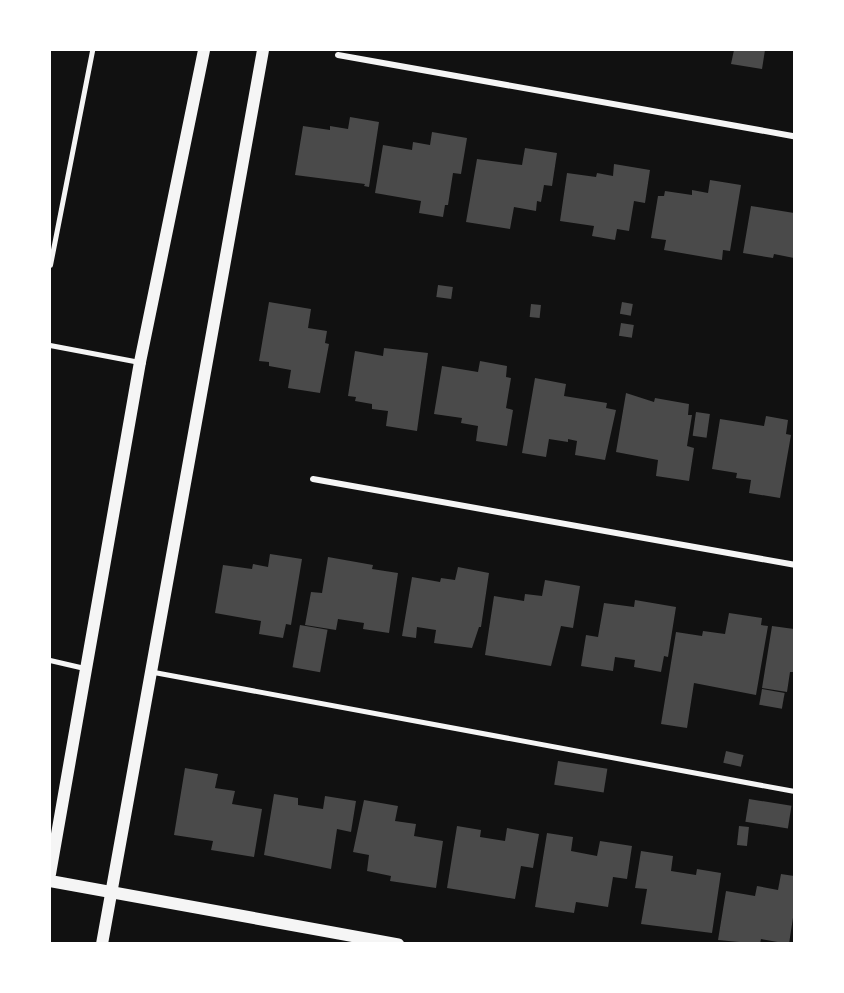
<!DOCTYPE html>
<style>
body{margin:0}
#map{position:relative;width:844px;height:993px;overflow:hidden;background:#111;font-family:Merriweather,serif}
div>[style]{position:absolute}
[style*='--x']{left:calc(var(--x)*1px);top:calc(var(--y)*1px);width:calc(var(--w)*1px);rotate:calc(var(--a)*1deg)}
.building>*{inset:0;background:#4a4a4a;transform-origin:0 0}
.service>*{height:4.5px;margin:-2.25px;padding:0 2.25px;transform-origin:2.25px;border-radius:2.25px;background:#f5f5f5}
.minor>*{height:6px;margin:-3px;padding:0 3px;transform-origin:3px;border-radius:3px;background:#f5f5f5}
.secondary>*{height:12px;margin:-6px;padding:0 6px;transform-origin:6px;border-radius:6px;background:#f5f5f5}
span{translate:-50% -50%;white-space:nowrap;text-align:center;line-height:1.15;-webkit-text-stroke:6px #fff;paint-order:stroke}
.frame{position:absolute;inset:0;border:51px solid #fff;pointer-events:none}
</style>
<div id="map">
<div class="building">
<div style="clip-path:polygon(734px 50px,765px 50px,762px 69px,731px 64px)"></div>
<div style="clip-path:polygon(350px 117px,379px 122px,369px 187px,364px 186px,365px 184px,295px 175px,303px 126px,330px 130px,330px 126px,348px 129px)"></div>
<div style="clip-path:polygon(432px 132px,467px 138px,461px 174px,453px 173px,448px 205px,445px 205px,443px 217px,419px 213px,421px 201px,375px 193px,383px 145px,412px 150px,413px 142px,430px 145px)"></div>
<div style="clip-path:polygon(525px 148px,557px 153px,552px 186px,544px 185px,541px 202px,537px 201px,536px 211px,514px 207px,510px 229px,466px 222px,477px 159px,522px 165px)"></div>
<div style="clip-path:polygon(614px 164px,650px 170px,645px 203px,634px 201px,629px 231px,617px 229px,615px 240px,592px 236px,594px 226px,560px 221px,567px 173px,596px 177px,597px 173px,613px 176px)"></div>
<div style="clip-path:polygon(710px 180px,741px 185px,730px 251px,723px 250px,722px 260px,664px 250px,666px 240px,651px 238px,658px 196px,664px 196px,665px 191px,692px 195px,692px 190px,708px 193px)"></div>
<div style="clip-path:polygon(751px 206px,794px 213px,794px 258px,774px 254px,773px 258px,743px 253px)"></div>
<div style="left:438px;top:285px;width:15px;height:12px;rotate:8deg"></div>
<div style="clip-path:polygon(269px 302px,311px 309px,308px 328px,327px 331px,325px 343px,329px 344px,320px 393px,288px 388px,291px 370px,269px 366px,269px 362px,259px 361px)"></div>
<div style="left:622px;top:302px;width:11px;height:12px;rotate:10deg"></div>
<div style="left:531px;top:304px;width:10px;height:13px;rotate:6deg"></div>
<div style="left:621px;top:323px;width:13px;height:13px;rotate:9deg"></div>
<div style="clip-path:polygon(384px 348px,428px 353px,417px 431px,386px 426px,388px 411px,372px 409px,372px 404px,355px 401px,356px 397px,348px 396px,355px 351px,383px 356px)"></div>
<div style="clip-path:polygon(480px 361px,507px 366px,506px 377px,511px 378px,506px 408px,513px 410px,507px 446px,476px 441px,478px 426px,461px 423px,462px 418px,434px 414px,442px 366px,478px 372px)"></div>
<div style="clip-path:polygon(535px 378px,566px 384px,564px 396px,607px 403px,606px 408px,616px 410px,605px 460px,575px 455px,577px 441px,568px 439px,568px 442px,549px 439px,546px 457px,522px 453px)"></div>
<div style="clip-path:polygon(626px 393px,654px 402px,655px 398px,689px 404px,688px 415px,692px 415px,687px 446px,694px 448px,689px 481px,656px 476px,658px 460px,616px 452px)"></div>
<div style="left:696px;top:412px;width:14px;height:24px;rotate:8deg"></div>
<div style="clip-path:polygon(766px 416px,788px 420px,786px 434px,791px 435px,780px 498px,749px 493px,751px 480px,736px 478px,737px 473px,712px 469px,720px 419px,764px 426px)"></div>
<div style="clip-path:polygon(270px 554px,302px 559px,291px 625px,286px 624px,283px 638px,259px 634px,261px 621px,215px 613px,223px 565px,252px 569px,253px 564px,268px 567px)"></div>
<div style="clip-path:polygon(328px 557px,373px 565px,372px 569px,398px 573px,389px 633px,363px 629px,364px 623px,338px 619px,336px 630px,305px 625px,311px 592px,322px 593px)"></div>
<div style="clip-path:polygon(458px 567px,489px 573px,481px 627px,479px 627px,472px 648px,434px 643px,436px 630px,417px 627px,416px 638px,402px 636px,412px 577px,440px 582px,441px 578px,455px 580px)"></div>
<div style="clip-path:polygon(545px 580px,580px 586px,573px 628px,561px 626px,551px 666px,485px 655px,494px 596px,524px 601px,525px 594px,542px 596px)"></div>
<div style="clip-path:polygon(635px 600px,676px 607px,668px 657px,664px 656px,661px 672px,634px 667px,635px 660px,615px 657px,613px 671px,581px 666px,586px 635px,598px 637px,604px 603px,634px 607px)"></div>
<div style="clip-path:polygon(729px 613px,762px 618px,761px 625px,768px 626px,756px 695px,694px 683px,687px 728px,661px 724px,676px 632px,702px 636px,703px 631px,725px 634px)"></div>
<div style="left:300px;top:625px;width:28px;height:43px;rotate:10deg"></div>
<div style="clip-path:polygon(772px 626px,794px 629px,794px 672px,790px 672px,787px 692px,762px 688px)"></div>
<div style="left:762px;top:689px;width:23px;height:16px;rotate:10deg"></div>
<div style="left:726px;top:751px;width:18px;height:12px;rotate:13deg"></div>
<div style="left:558px;top:761px;width:50px;height:24px;rotate:9deg"></div>
<div style="clip-path:polygon(185px 768px,218px 774px,215px 788px,235px 791px,232px 804px,262px 809px,254px 857px,211px 850px,213px 841px,174px 835px)"></div>
<div style="clip-path:polygon(274px 794px,298px 798px,298px 805px,323px 809px,325px 796px,356px 801px,351px 832px,337px 829px,331px 869px,264px 855px)"></div>
<div style="left:749px;top:799px;width:43px;height:23px;rotate:9deg"></div>
<div style="clip-path:polygon(364px 800px,398px 806px,395px 821px,416px 824px,414px 836px,443px 841px,436px 888px,390px 881px,391px 876px,367px 871px,369px 855px,353px 852px)"></div>
<div style="clip-path:polygon(457px 826px,481px 830px,480px 837px,505px 841px,507px 828px,539px 834px,533px 868px,521px 866px,515px 899px,447px 888px)"></div>
<div style="left:739px;top:826px;width:10px;height:19px;rotate:6deg"></div>
<div style="clip-path:polygon(547px 833px,573px 837px,571px 851px,597px 856px,600px 841px,632px 846px,627px 879px,613px 877px,608px 907px,576px 902px,574px 913px,535px 907px)"></div>
<div style="clip-path:polygon(641px 851px,673px 856px,671px 871px,696px 875px,697px 869px,721px 873px,712px 933px,641px 924px,647px 889px,635px 888px)"></div>
<div style="clip-path:polygon(781px 874px,794px 876px,794px 911px,789px 944px,761px 939px,760px 944px,718px 940px,726px 891px,755px 896px,757px 886px,778px 890px)"></div>
</div>
<div class="service">
<div style="--x:50;--y:265;--w:219;--a:-78.9"></div>
<div style="--x:50;--y:345;--w:92;--a:10.7"></div>
<div style="--x:50;--y:660;--w:36;--a:13"></div>
<div style="--x:154;--y:672;--w:651;--a:10.53"></div>
</div>
<div class="minor">
<div style="--x:338;--y:55;--w:463;--a:10.1"></div>
<div style="--x:313;--y:479;--w:489;--a:10.1"></div>
</div>
<div class="secondary">
<div style="--x:50;--y:874;--w:520;--a:-80.03"></div>
<div style="--x:140;--y:362;--w:318;--a:-78.4"></div>
<div style="--x:50;--y:881;--w:354;--a:10.3"></div>
<div style="--x:102;--y:944;--w:908;--a:-79.79"></div>
</div>
<div class="frame"></div>
</div>
